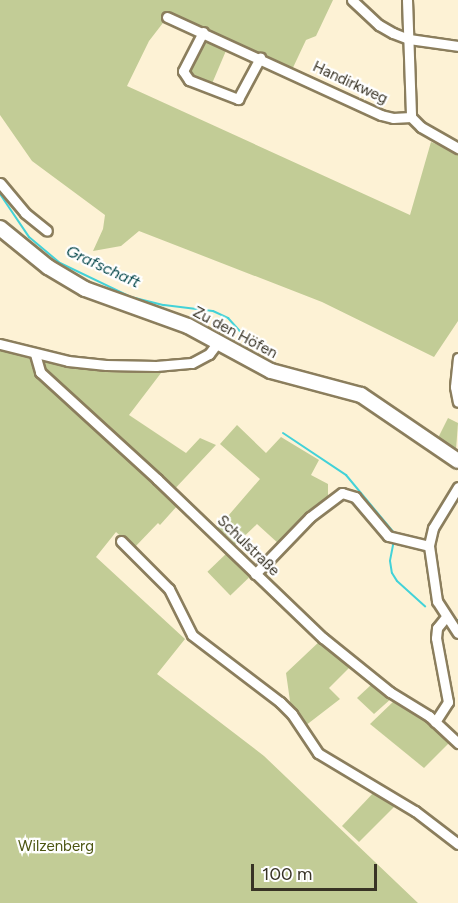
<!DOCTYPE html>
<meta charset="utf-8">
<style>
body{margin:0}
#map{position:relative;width:458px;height:903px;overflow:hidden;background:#fdf2d5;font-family:Figtree,sans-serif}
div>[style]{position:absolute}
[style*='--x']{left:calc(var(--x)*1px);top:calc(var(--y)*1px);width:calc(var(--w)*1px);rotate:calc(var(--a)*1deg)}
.green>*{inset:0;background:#c2cc96;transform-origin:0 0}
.stream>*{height:2px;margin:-1px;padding:0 1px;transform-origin:1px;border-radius:1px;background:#43d2d8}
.roads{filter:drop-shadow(2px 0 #8b7e5d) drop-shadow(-2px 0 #8b7e5d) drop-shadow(0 2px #8b7e5d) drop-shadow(0 -2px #8b7e5d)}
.street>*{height:9px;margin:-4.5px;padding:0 4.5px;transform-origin:4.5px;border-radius:4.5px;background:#fff}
.secondary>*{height:14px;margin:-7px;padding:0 7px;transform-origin:7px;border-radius:7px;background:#fff}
span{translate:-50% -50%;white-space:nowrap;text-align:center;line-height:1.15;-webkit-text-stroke:4.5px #fff;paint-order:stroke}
.street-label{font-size:15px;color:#383325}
.park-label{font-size:15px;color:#4c5511}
.water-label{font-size:16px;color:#044649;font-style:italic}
.scale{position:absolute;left:251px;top:864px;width:126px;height:27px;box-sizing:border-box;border:3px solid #383325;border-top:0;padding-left:8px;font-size:18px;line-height:21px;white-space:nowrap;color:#383325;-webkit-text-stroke:4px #fff;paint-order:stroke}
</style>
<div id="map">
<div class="green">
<div style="clip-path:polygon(0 0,333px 0,316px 36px,306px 40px,290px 74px,228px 46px,211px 86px,190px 77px,187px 70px,205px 39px,166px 19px,149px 41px,127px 86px,410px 215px,431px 142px,458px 153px,458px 321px,434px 357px,322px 302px,139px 231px,121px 246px,93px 251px,103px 229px,105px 215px,32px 161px,0 115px)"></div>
<div style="clip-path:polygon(0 350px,35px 360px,103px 372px,161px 373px,129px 415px,186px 453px,200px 438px,216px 445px,169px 495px,178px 505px,160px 525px,158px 523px,134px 548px,116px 532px,96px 557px,185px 639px,157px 674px,264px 756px,418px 903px,0 903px)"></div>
<div style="clip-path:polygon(448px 418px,458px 423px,456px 450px,437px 440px)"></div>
<div style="clip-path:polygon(237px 425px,266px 453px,281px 437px,319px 460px,311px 475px,328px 484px,328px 497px,308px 513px,279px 544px,257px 524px,233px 547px,215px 531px,260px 479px,220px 444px)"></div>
<div style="left:229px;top:551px;width:33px;height:30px;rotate:46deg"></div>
<div style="clip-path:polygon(321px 640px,352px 665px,329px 688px,340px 699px,305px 726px,291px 708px,286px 673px)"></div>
<div style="clip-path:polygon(373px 683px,393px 697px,374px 714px,357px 698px)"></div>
<div style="clip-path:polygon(395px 700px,420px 715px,451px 741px,424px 768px,370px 724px)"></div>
<div style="clip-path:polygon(376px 790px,398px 803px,359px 842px,342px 826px)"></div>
</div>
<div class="stream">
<div style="--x:0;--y:194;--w:52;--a:56"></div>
<div style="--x:29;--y:237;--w:40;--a:40"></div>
<div style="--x:60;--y:263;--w:79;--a:25.6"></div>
<div style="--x:131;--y:297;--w:34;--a:14"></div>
<div style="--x:164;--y:305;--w:49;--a:7"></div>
<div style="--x:213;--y:311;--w:17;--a:25"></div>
<div style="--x:228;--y:318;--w:31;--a:48"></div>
<div style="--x:283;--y:433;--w:76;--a:33.7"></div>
<div style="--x:346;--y:475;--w:77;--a:50.3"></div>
<div style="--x:394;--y:540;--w:21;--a:101"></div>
<div style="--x:390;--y:561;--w:12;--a:81"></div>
<div style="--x:392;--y:573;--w:9;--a:58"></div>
<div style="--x:397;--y:581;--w:38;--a:42"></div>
<div style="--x:457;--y:620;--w:1;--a:0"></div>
</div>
<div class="roads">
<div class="street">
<div style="--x:352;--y:0;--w:37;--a:43"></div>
<div style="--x:379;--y:25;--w:16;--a:30"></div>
<div style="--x:393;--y:33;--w:17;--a:21"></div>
<div style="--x:409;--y:39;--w:49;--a:8.1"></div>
<div style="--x:407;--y:0;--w:117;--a:88"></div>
<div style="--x:167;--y:17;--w:235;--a:24.6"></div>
<div style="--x:381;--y:115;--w:12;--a:14"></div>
<div style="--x:393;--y:118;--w:18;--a:-3"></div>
<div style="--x:203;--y:32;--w:44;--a:117.1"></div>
<div style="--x:183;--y:71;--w:11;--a:56"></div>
<div style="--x:189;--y:80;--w:53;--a:21.2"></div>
<div style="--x:238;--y:99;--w:47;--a:-61.8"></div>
<div style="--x:411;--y:117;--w:14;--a:45"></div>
<div style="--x:421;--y:127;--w:43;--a:29.6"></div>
<div style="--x:0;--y:183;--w:39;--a:50"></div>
<div style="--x:25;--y:213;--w:28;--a:39"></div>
<div style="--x:0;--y:344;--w:70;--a:14"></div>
<div style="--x:68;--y:361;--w:38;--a:6"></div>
<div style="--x:106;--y:365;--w:50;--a:1.1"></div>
<div style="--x:156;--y:366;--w:36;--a:-5"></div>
<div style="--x:192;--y:363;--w:19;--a:-28"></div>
<div style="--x:209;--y:354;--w:15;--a:-53"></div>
<div style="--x:35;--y:354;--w:19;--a:74"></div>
<div style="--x:40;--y:372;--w:159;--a:42.4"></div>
<div style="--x:157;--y:479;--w:230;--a:43.8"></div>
<div style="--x:323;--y:638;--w:86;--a:38.9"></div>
<div style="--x:390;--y:692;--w:46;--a:31.6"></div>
<div style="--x:429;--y:716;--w:40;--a:43"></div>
<div style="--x:458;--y:358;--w:29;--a:96"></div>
<div style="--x:455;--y:387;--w:15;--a:79"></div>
<div style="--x:458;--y:487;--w:48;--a:121.4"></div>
<div style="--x:433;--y:528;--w:18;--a:103"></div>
<div style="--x:429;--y:546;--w:56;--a:81.7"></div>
<div style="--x:437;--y:601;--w:38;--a:57"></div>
<div style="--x:121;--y:541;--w:68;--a:45"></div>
<div style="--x:169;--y:589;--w:51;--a:63.4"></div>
<div style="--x:192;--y:635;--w:111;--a:37.3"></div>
<div style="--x:280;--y:702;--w:17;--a:45"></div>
<div style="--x:292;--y:714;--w:47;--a:56.3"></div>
<div style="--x:318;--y:753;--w:113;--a:30.9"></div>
<div style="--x:415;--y:811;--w:54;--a:37.5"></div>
<div style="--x:255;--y:574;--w:79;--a:-46"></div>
<div style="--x:310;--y:517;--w:40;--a:-37"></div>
<div style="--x:342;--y:493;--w:14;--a:17"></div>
<div style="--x:355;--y:497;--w:51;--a:49.8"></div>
<div style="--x:388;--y:536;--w:42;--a:13.7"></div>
<div style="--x:435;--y:722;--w:24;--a:-57"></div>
<div style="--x:448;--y:702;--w:65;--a:-100.6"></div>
<div style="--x:436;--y:638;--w:10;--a:-84"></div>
<div style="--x:437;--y:628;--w:14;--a:-51"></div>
</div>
<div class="secondary">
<div style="--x:0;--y:228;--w:62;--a:39.1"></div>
<div style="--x:48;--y:267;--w:43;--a:30.7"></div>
<div style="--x:85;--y:289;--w:109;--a:19.8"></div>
<div style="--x:188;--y:326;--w:94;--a:28.5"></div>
<div style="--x:271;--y:371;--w:93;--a:14.9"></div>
<div style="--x:361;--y:395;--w:117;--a:34.2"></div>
</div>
</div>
<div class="street-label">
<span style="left:350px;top:83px;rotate:25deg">Handirkweg</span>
<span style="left:235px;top:333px;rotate:28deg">Zu den Höfen</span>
<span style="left:248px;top:546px;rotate:44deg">Schulstraße</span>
</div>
<div class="park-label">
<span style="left:56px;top:847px">Wilzenberg</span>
</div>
<div class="water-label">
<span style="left:103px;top:267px;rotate:25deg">Grafschaft</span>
</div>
<div class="scale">100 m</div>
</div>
